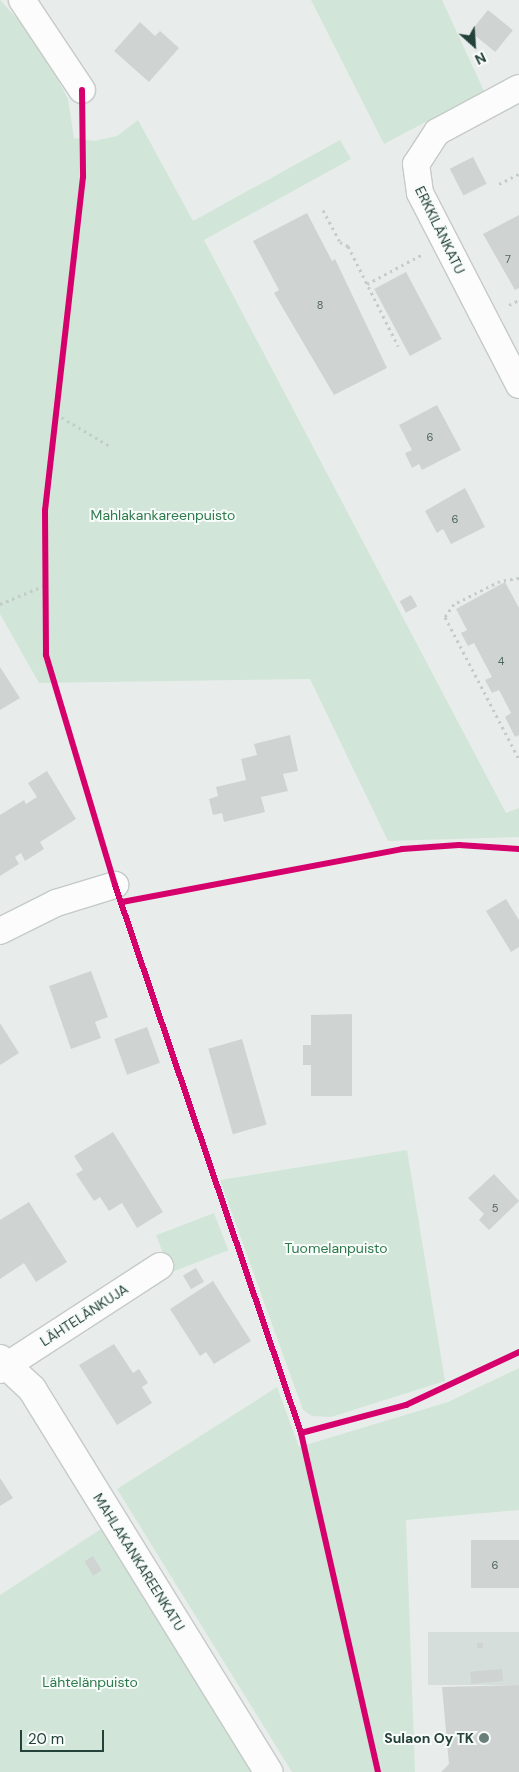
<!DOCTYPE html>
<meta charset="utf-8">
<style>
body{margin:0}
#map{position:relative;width:519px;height:1772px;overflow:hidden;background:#e8edeb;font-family:"DM Sans",sans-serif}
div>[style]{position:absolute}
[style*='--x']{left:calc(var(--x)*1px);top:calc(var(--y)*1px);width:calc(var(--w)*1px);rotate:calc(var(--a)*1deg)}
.built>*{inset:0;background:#d6dedb;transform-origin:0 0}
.green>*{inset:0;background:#d1e6d8;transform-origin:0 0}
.building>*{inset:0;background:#cfd4d2;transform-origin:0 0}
.path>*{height:3px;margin-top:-1.5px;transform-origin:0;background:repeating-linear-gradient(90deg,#c3ccca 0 2.5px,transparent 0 6.5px)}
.roads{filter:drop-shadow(1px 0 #c5cac8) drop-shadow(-1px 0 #c5cac8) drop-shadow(0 1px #c5cac8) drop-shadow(0 -1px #c5cac8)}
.street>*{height:26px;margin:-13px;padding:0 13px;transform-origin:13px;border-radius:13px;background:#fcfcfc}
.secondary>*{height:28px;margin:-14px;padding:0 14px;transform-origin:14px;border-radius:14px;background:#fcfcfc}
.cycleway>*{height:6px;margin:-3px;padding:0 3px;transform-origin:3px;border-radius:3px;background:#d6006c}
.dots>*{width:14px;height:14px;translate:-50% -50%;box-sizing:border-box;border:2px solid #f7fbf9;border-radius:50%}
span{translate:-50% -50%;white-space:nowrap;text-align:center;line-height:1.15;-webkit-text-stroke:4px #f7fbf9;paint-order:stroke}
.number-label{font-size:11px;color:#506761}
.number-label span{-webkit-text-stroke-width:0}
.street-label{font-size:14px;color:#24423a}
.park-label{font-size:14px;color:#2d7a4b}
.poi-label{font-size:14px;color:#24423a;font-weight:700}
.right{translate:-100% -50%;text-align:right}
.north{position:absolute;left:449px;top:20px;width:50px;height:50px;-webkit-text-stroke:4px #f7fbf9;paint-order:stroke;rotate:154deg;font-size:14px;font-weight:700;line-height:20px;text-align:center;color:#24423a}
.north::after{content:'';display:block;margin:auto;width:18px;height:22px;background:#24423a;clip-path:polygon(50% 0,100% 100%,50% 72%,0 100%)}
.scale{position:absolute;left:20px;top:1730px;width:84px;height:22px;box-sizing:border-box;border:2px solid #24423a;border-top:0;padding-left:6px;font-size:15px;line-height:18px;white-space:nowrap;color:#24423a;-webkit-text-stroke:4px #f7fbf9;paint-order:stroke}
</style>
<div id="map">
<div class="built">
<div style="left:519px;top:1632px;width:53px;height:91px;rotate:90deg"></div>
</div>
<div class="green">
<div style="clip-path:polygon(0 0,39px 43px,68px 99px,74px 138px,94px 141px,117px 136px,138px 120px,193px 221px,340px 140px,351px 159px,204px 240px,506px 813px,519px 808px,519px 837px,388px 841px,310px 679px,39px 683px,0 614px)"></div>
<div style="clip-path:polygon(311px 0,442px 0,484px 91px,384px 144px)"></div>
<div style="clip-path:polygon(407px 1150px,445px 1381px,331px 1417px,312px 1416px,303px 1410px,220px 1180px)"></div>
<div style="left:214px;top:1213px;width:40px;height:62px;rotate:69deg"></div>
<div style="clip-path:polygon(519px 1368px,519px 1510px,406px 1520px,415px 1772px,292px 1772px,117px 1489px,277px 1387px,299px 1447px,448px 1402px)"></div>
<div style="clip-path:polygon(101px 1529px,253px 1772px,0 1772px,0 1595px)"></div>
</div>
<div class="building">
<div style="left:488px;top:10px;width:32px;height:28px;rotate:39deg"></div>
<div style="clip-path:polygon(140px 22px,155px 36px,160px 31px,179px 48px,149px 82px,114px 51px)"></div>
<div style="left:473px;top:157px;width:30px;height:26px;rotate:63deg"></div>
<div style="clip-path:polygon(307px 213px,332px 261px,335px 259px,387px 368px,334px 395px,274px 293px,279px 290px,253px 241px)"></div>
<div style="clip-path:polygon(519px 215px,519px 288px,515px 290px,483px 234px)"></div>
<div style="left:406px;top:272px;width:76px;height:36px;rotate:62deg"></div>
<div style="clip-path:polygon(437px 405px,461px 450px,422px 470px,419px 464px,412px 468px,405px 453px,412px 450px,399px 425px)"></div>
<div style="clip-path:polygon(465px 488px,485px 527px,451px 544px,443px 529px,437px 533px,425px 511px)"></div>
<div style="clip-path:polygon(505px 582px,519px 608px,519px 735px,515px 737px,505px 717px,511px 713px,499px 690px,492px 693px,485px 680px,492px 677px,474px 643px,468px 646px,461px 633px,467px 630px,456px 609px)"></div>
<div style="left:411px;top:595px;width:13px;height:13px;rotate:61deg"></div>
<div style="clip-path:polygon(0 667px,20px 698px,0 710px)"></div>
<div style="clip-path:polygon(290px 735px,298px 771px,283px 774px,288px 791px,261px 797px,265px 812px,224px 822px,222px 813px,213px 815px,209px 799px,218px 796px,216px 787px,246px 780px,241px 759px,257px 755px,254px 744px)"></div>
<div style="clip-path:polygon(47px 771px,76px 819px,40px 842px,44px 849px,25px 861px,21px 853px,15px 857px,19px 864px,0 876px,0 815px,24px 800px,26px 804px,37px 797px,28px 783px)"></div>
<div style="clip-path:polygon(506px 899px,519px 920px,519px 947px,511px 952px,486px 911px)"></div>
<div style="clip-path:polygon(91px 971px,108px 1017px,95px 1022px,101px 1038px,71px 1049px,49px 986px)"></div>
<div style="clip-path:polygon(352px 1014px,352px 1096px,311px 1096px,311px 1065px,303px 1065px,303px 1045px,311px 1045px,311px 1015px)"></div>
<div style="clip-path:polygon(0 1023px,19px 1053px,0 1065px)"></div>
<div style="left:147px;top:1027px;width:38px;height:35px;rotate:70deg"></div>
<div style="left:242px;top:1039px;width:89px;height:35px;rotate:74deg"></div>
<div style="clip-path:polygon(113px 1132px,163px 1212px,137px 1228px,122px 1203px,109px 1211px,100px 1197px,94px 1201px,76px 1174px,83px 1170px,74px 1156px)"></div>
<div style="clip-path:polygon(494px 1174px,519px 1201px,489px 1230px,479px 1220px,484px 1214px,468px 1198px)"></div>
<div style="clip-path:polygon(29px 1202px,67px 1262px,36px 1282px,24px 1263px,0 1279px,0 1220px)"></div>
<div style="left:196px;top:1268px;width:16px;height:15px;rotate:60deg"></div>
<div style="clip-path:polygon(213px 1281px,251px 1341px,214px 1364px,206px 1352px,200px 1356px,170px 1309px)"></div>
<div style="clip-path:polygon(114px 1344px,133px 1373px,139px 1369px,148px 1383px,142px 1387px,152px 1403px,117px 1425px,79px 1365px)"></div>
<div style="clip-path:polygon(0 1478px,13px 1498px,0 1506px)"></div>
<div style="left:519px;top:1540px;width:48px;height:48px;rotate:90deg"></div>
<div style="left:93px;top:1556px;width:17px;height:10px;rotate:59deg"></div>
<div style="left:477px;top:1643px;width:6px;height:5px"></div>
<div style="left:502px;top:1669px;width:12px;height:32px;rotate:85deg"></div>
<div style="clip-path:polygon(519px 1685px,519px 1772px,441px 1772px,449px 1764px,442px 1687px)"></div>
</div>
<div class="path">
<div style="--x:499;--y:184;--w:22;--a:-27"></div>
<div style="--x:323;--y:210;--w:36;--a:62"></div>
<div style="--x:340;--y:242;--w:9;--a:27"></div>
<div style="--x:348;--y:246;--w:112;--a:63.4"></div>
<div style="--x:367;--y:284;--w:61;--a:-28.2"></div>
<div style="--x:509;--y:305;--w:11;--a:-27"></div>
<div style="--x:56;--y:414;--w:61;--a:30.8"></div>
<div style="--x:519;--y:578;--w:19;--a:171"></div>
<div style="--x:500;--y:581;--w:51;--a:153.4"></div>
<div style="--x:454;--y:604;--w:16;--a:125"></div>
<div style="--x:445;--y:617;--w:160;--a:62.5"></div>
<div style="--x:0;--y:604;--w:47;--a:-22.7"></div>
</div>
<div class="roads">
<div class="street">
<div style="--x:22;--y:0;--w:108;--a:56.3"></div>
<div style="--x:519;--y:88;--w:93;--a:151.8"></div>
<div style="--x:437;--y:132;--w:38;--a:123"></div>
<div style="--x:416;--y:164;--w:29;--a:82"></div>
<div style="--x:420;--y:193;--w:216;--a:62.7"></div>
<div style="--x:0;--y:931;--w:63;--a:-26.6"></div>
<div style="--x:56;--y:903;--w:62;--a:-17"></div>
<div style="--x:0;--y:1370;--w:191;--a:-33"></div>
</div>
<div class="secondary">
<div style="--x:0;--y:1359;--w:44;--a:43.2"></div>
<div style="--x:32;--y:1389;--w:450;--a:58.3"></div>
</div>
</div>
<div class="cycleway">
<div style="--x:82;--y:90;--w:87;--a:89.3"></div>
<div style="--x:83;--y:177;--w:335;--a:96.5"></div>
<div style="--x:45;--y:510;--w:145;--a:89.6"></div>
<div style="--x:46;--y:655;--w:240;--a:73.3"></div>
<div style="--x:115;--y:885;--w:579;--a:71.25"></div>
<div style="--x:301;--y:1433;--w:109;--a:-14.9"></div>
<div style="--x:406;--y:1405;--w:125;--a:-25.1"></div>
<div style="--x:122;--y:902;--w:285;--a:-10.7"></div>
<div style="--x:402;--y:849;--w:57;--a:-4"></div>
<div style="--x:459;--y:845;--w:60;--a:3.8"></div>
<div style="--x:301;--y:1433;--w:348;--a:77.2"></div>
</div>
<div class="dots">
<div style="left:484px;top:1738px;background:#697e78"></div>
</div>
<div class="number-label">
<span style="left:508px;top:259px">7</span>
<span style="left:320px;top:305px">8</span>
<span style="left:430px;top:437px">6</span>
<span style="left:455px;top:519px">6</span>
<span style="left:501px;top:661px">4</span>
<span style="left:495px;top:1208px">5</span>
<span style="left:495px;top:1565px">6</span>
</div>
<div class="street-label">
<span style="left:440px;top:230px;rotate:64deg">ERKKILÄNKATU</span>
<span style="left:84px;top:1315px;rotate:-33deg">LÄHTELÄNKUJA</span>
<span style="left:139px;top:1562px;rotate:58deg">MAHLAKANKAREENKATU</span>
</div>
<div class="park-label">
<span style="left:163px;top:515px">Mahlakankareenpuisto</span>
<span style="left:336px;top:1248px">Tuomelanpuisto</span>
<span style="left:90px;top:1682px">Lähtelänpuisto</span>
</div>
<div class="poi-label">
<span class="right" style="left:474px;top:1738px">Sulaon Oy TK</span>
</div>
<div class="north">N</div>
<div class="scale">20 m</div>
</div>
